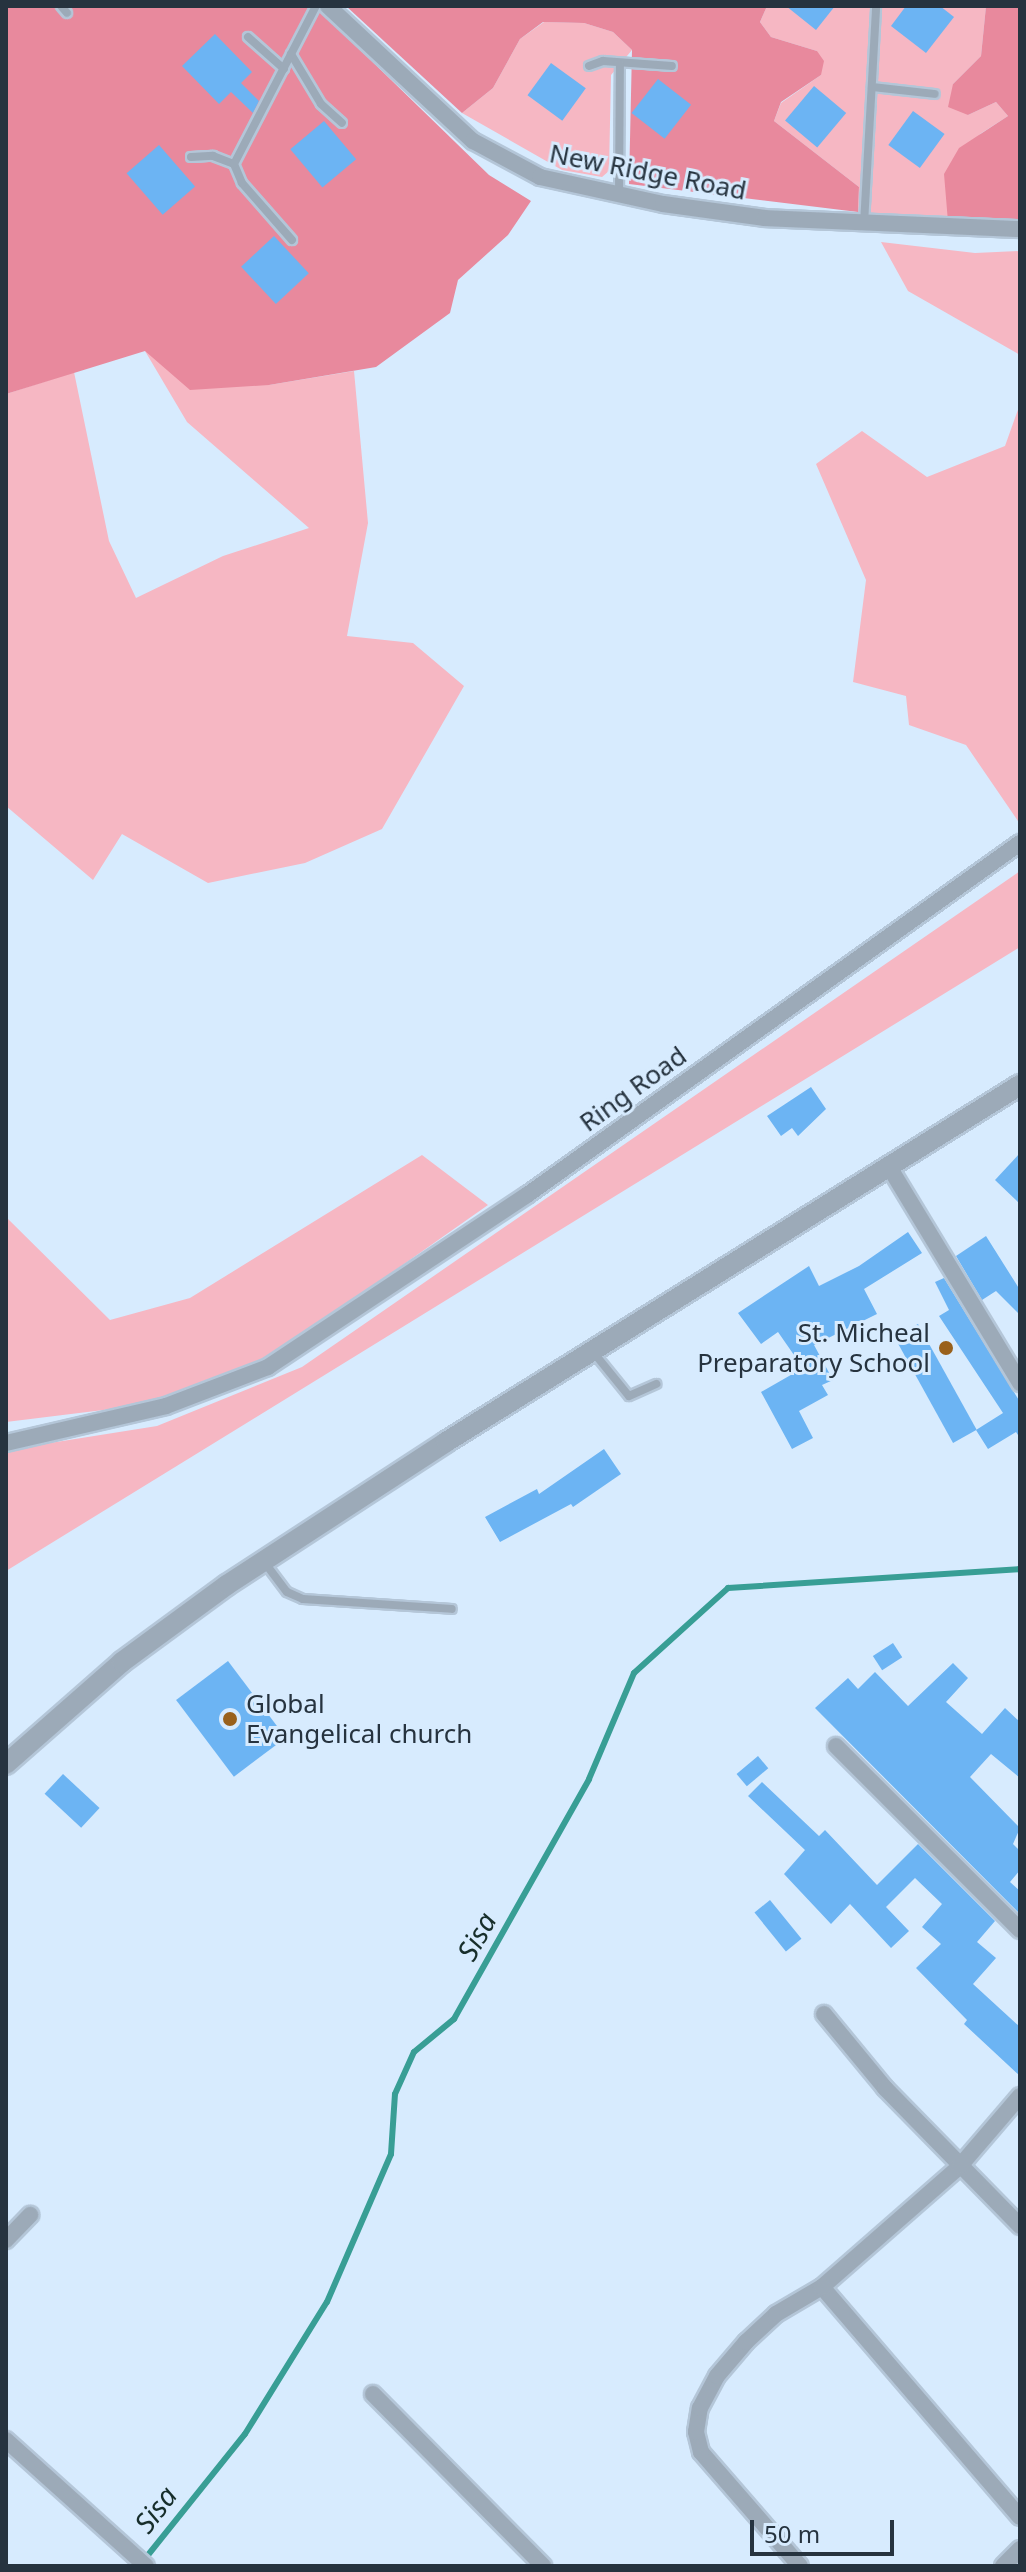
<!DOCTYPE html>
<style>
body{margin:0}
#map{position:relative;width:1026px;height:2572px;overflow:hidden;background:#d7ebfe;font-family:"Noto Sans",sans-serif}
div>[style]{position:absolute}
[style*='--x']{left:calc(var(--x)*1px);top:calc(var(--y)*1px);width:calc(var(--w)*1px);rotate:calc(var(--a)*1deg)}
.green>*{inset:0;background:#f6b7c3}
.forest>*{inset:0;background:#e8899d}
.stream>*{height:6px;margin:-3px;padding:0 3px;transform-origin:3px;border-radius:3px;background:#389e95}
.building>*{inset:0;background:#6cb4f3;transform-origin:0 0}
.roads{filter:drop-shadow(2px 0 #b4c6d8) drop-shadow(-2px 0 #b4c6d8) drop-shadow(0 2px #b4c6d8) drop-shadow(0 -2px #b4c6d8)}
.service>*{height:8px;margin:-4px;padding:0 4px;transform-origin:4px;border-radius:4px;background:#9caab8}
.minor>*{height:16px;margin:-8px;padding:0 8px;transform-origin:8px;border-radius:8px;background:#9caab8}
.tertiary>*{height:20px;margin:-10px;padding:0 10px;transform-origin:10px;border-radius:10px;background:#9caab8}
.dots>*{width:22px;height:22px;translate:-50% -50%;box-sizing:border-box;border:4px solid #d7ebfe;border-radius:50%}
span{translate:-50% -50%;white-space:nowrap;text-align:center;line-height:1.15;-webkit-text-stroke:6px #d7ebfe;paint-order:stroke}
.street-label{font-size:26px;color:#26333f}
.poi-label{font-size:26px;color:#26333f}
.right{translate:-100% -50%;text-align:right}
.left{translate:0 -50%;text-align:left}
.water-label{font-size:28px;color:#172e2b;font-style:italic}
.frame{position:absolute;inset:0;border:8px solid #26333f;pointer-events:none}
.scale{position:absolute;left:750px;top:2520px;width:144px;height:36px;box-sizing:border-box;border:4px solid #26333f;border-top:0;padding-left:10px;font-size:24px;line-height:28px;white-space:nowrap;color:#26333f;-webkit-text-stroke:6px #d7ebfe;paint-order:stroke}
</style>
<div id="map">
<div class="green">
<div style="clip-path:polygon(767px 6px,986px 6px,981px 56px,953px 84px,968px 115px,996px 102px,1008px 116px,980px 134px,948px 222px,858px 212px,859px 187px,774px 121px,781px 103px,821px 75px,817px 51px,771px 37px,760px 22px)"></div>
<div style="clip-path:polygon(544px 22px,584px 23px,613px 32px,632px 50px,611px 75px,609px 171px,602px 177px,562px 170px,462px 113px,493px 88px,520px 39px)"></div>
<div style="clip-path:polygon(881px 242px,975px 253px,1020px 251px,1020px 355px,908px 291px)"></div>
<div style="clip-path:polygon(145px 351px,269px 385px,354px 371px,368px 523px,347px 636px,413px 643px,464px 686px,382px 829px,305px 863px,208px 883px,122px 834px,93px 880px,6px 806px,6px 394px,74px 372px,109px 541px,136px 598px,223px 556px,309px 528px,187px 422px)"></div>
<div style="clip-path:polygon(1020px 404px,1020px 824px,966px 745px,909px 725px,906px 696px,853px 682px,866px 580px,816px 464px,862px 431px,927px 477px,1005px 446px)"></div>
<div style="clip-path:polygon(1020px 871px,1020px 947px,6px 1571px,6px 1450px,157px 1426px,302px 1367px)"></div>
<div style="clip-path:polygon(422px 1155px,488px 1205px,286px 1347px,218px 1380px,144px 1405px,6px 1422px,6px 1217px,110px 1320px,190px 1298px)"></div>
</div>
<div class="forest">
<div style="clip-path:polygon(6px 6px,315px 6px,489px 175px,531px 201px,508px 235px,458px 280px,450px 313px,376px 367px,269px 385px,190px 390px,145px 351px,6px 394px)"></div>
<div style="clip-path:polygon(346px 6px,767px 6px,760px 22px,771px 37px,817px 51px,824px 61px,821px 75px,781px 102px,774px 121px,859px 187px,858px 212px,629px 184px,632px 50px,613px 32px,584px 23px,543px 22px,520px 39px,493px 88px,462px 113px)"></div>
<div style="clip-path:polygon(986px 6px,1020px 6px,1020px 219px,948px 222px,944px 174px,959px 148px,1008px 116px,996px 102px,968px 115px,948px 107px,953px 84px,981px 56px)"></div>
</div>
<div class="stream">
<div style="--x:144;--y:2560;--w:161;--a:-51.3"></div>
<div style="--x:245;--y:2434;--w:155;--a:-58.2"></div>
<div style="--x:327;--y:2302;--w:161;--a:-66.6"></div>
<div style="--x:391;--y:2154;--w:60;--a:-86.2"></div>
<div style="--x:395;--y:2094;--w:46;--a:-65.7"></div>
<div style="--x:414;--y:2052;--w:52;--a:-39.5"></div>
<div style="--x:454;--y:2019;--w:275;--a:-60.6"></div>
<div style="--x:589;--y:1779;--w:115;--a:-67"></div>
<div style="--x:634;--y:1673;--w:127;--a:-42.1"></div>
<div style="--x:728;--y:1588;--w:293;--a:-3.7"></div>
</div>
<div class="building">
<div style="clip-path:polygon(786px 6px,835px 6px,816px 30px)"></div>
<div style="clip-path:polygon(906px 6px,940px 6px,954px 17px,926px 53px,891px 26px)"></div>
<div style="clip-path:polygon(215px 34px,252px 72px,241px 83px,259px 101px,253px 113px,231px 92px,219px 104px,182px 66px)"></div>
<div style="left:551px;top:63px;width:43px;height:40px;rotate:36deg"></div>
<div style="left:658px;top:79px;width:42px;height:43px;rotate:38deg"></div>
<div style="left:814px;top:86px;width:42px;height:45px;rotate:40deg"></div>
<div style="left:913px;top:111px;width:39px;height:42px;rotate:36deg"></div>
<div style="left:324px;top:121px;width:50px;height:44px;rotate:50deg"></div>
<div style="left:159px;top:145px;width:55px;height:43px;rotate:49deg"></div>
<div style="left:274px;top:236px;width:51px;height:45px;rotate:47deg"></div>
<div style="clip-path:polygon(811px 1087px,826px 1109px,798px 1136px,792px 1128px,781px 1136px,767px 1116px)"></div>
<div style="clip-path:polygon(1020px 1153px,1020px 1204px,995px 1180px)"></div>
<div style="clip-path:polygon(908px 1232px,922px 1253px,864px 1289px,877px 1314px,814px 1345px,833px 1380px,822px 1385px,828px 1395px,799px 1411px,813px 1438px,792px 1449px,761px 1392px,803px 1368px,778px 1332px,761px 1344px,738px 1313px,809px 1266px,819px 1286px,859px 1266px)"></div>
<div style="clip-path:polygon(986px 1236px,1020px 1290px,1020px 1315px,996px 1291px,982px 1300px,956px 1256px)"></div>
<div style="clip-path:polygon(944px 1278px,1020px 1402px,1020px 1438px,1016px 1432px,988px 1449px,976px 1430px,1003px 1413px,939px 1316px,949px 1310px,935px 1282px)"></div>
<div style="left:918px;top:1324px;width:121px;height:27px;rotate:61deg"></div>
<div style="clip-path:polygon(604px 1449px,621px 1474px,573px 1507px,571px 1504px,500px 1542px,485px 1517px,537px 1489px,539px 1494px)"></div>
<div style="left:893px;top:1643px;width:17px;height:24px;rotate:57deg"></div>
<div style="left:228px;top:1661px;width:96px;height:65px;rotate:53deg"></div>
<div style="clip-path:polygon(953px 1663px,968px 1678px,946px 1702px,982px 1734px,1005px 1708px,1020px 1722px,1020px 1778px,991px 1754px,970px 1777px,1020px 1828px,1013px 1844px,1020px 1851px,1020px 1870px,1010px 1882px,1020px 1891px,1020px 1914px,815px 1708px,848px 1678px,858px 1689px,875px 1672px,908px 1706px)"></div>
<div style="left:758px;top:1756px;width:16px;height:28px;rotate:50deg"></div>
<div style="left:63px;top:1774px;width:50px;height:27px;rotate:43deg"></div>
<div style="clip-path:polygon(762px 1782px,819px 1836px,825px 1830px,877px 1885px,918px 1844px,995px 1921px,977px 1942px,996px 1958px,973px 1984px,1020px 2027px,1020px 2076px,964px 2024px,967px 2020px,916px 1968px,941px 1944px,922px 1927px,942px 1904px,915px 1878px,886px 1907px,909px 1931px,891px 1948px,850px 1904px,831px 1924px,784px 1874px,805px 1850px,748px 1796px)"></div>
<div style="left:770px;top:1900px;width:50px;height:20px;rotate:51deg"></div>
</div>
<div class="roads">
<div class="service">
<div style="--x:61;--y:6;--w:9;--a:49"></div>
<div style="--x:248;--y:37;--w:48;--a:41.6"></div>
<div style="--x:291;--y:54;--w:58;--a:59"></div>
<div style="--x:321;--y:104;--w:28;--a:42"></div>
<div style="--x:589;--y:66;--w:15;--a:-20"></div>
<div style="--x:603;--y:61;--w:69;--a:4.1"></div>
<div style="--x:872;--y:87;--w:63;--a:6.3"></div>
<div style="--x:191;--y:157;--w:22;--a:-3"></div>
<div style="--x:213;--y:156;--w:22;--a:21"></div>
<div style="--x:619;--y:195;--w:131;--a:-89.6"></div>
<div style="--x:864;--y:224;--w:218;--a:-86.8"></div>
<div style="--x:292;--y:240;--w:76;--a:-131.3"></div>
<div style="--x:242;--y:183;--w:21;--a:-113"></div>
<div style="--x:234;--y:164;--w:178;--a:-62.6"></div>
<div style="--x:594;--y:1353;--w:55;--a:50.9"></div>
<div style="--x:629;--y:1396;--w:30;--a:-24"></div>
<div style="--x:265;--y:1563;--w:36;--a:53"></div>
<div style="--x:287;--y:1592;--w:17;--a:24"></div>
<div style="--x:303;--y:1599;--w:149;--a:3.8"></div>
</div>
<div class="minor">
<div style="--x:328;--y:6;--w:198;--a:43"></div>
<div style="--x:473;--y:141;--w:76;--a:28.2"></div>
<div style="--x:540;--y:177;--w:126;--a:12.4"></div>
<div style="--x:663;--y:204;--w:103;--a:7.8"></div>
<div style="--x:765;--y:218;--w:255;--a:2.5"></div>
<div style="--x:888;--y:1165;--w:255;--a:58.8"></div>
<div style="--x:6;--y:1443;--w:164;--a:-13"></div>
<div style="--x:166;--y:1406;--w:109;--a:-20.9"></div>
<div style="--x:268;--y:1367;--w:311;--a:-33.6"></div>
<div style="--x:527;--y:1195;--w:606;--a:-35.53"></div>
<div style="--x:836;--y:1746;--w:260;--a:45"></div>
<div style="--x:824;--y:2014;--w:96;--a:50.5"></div>
<div style="--x:885;--y:2088;--w:193;--a:45.6"></div>
<div style="--x:6;--y:2240;--w:35;--a:-46"></div>
<div style="--x:822;--y:2287;--w:303;--a:49.3"></div>
<div style="--x:373;--y:2394;--w:242;--a:45.3"></div>
<div style="--x:6;--y:2440;--w:188;--a:42"></div>
<div style="--x:800;--y:2566;--w:151;--a:-131"></div>
<div style="--x:701;--y:2452;--w:21;--a:-104"></div>
<div style="--x:696;--y:2432;--w:24;--a:-81"></div>
<div style="--x:700;--y:2408;--w:36;--a:-62"></div>
<div style="--x:717;--y:2376;--w:45;--a:-49.5"></div>
<div style="--x:746;--y:2342;--w:41;--a:-43"></div>
<div style="--x:776;--y:2314;--w:53;--a:-30.4"></div>
<div style="--x:822;--y:2287;--w:184;--a:-41.2"></div>
<div style="--x:960;--y:2166;--w:92;--a:-49.4"></div>
<div style="--x:1003;--y:2566;--w:24;--a:-45"></div>
</div>
<div class="tertiary">
<div style="--x:6;--y:1764;--w:154;--a:-41.3"></div>
<div style="--x:122;--y:1662;--w:130;--a:-36.3"></div>
<div style="--x:227;--y:1585;--w:262;--a:-33.1"></div>
<div style="--x:446;--y:1442;--w:676;--a:-31.88"></div>
</div>
</div>
<div class="dots">
<div style="left:946px;top:1348px;background:#99611c"></div>
<div style="left:230px;top:1719px;background:#99611c"></div>
</div>
<div class="street-label">
<span style="left:648px;top:172px;rotate:11deg">New Ridge Road</span>
<span style="left:633px;top:1089px;rotate:-36deg">Ring Road</span>
</div>
<div class="poi-label">
<span class="right" style="left:930px;top:1348px">St. Micheal<br>Preparatory School</span>
<span class="left" style="left:246px;top:1719px">Global<br>Evangelical church</span>
</div>
<div class="water-label">
<span style="left:476px;top:1936px;rotate:-61deg">Sisa</span>
<span style="left:155px;top:2509px;rotate:-53deg">Sisa</span>
</div>
<div class="frame"></div>
<div class="scale">50 m</div>
</div>
